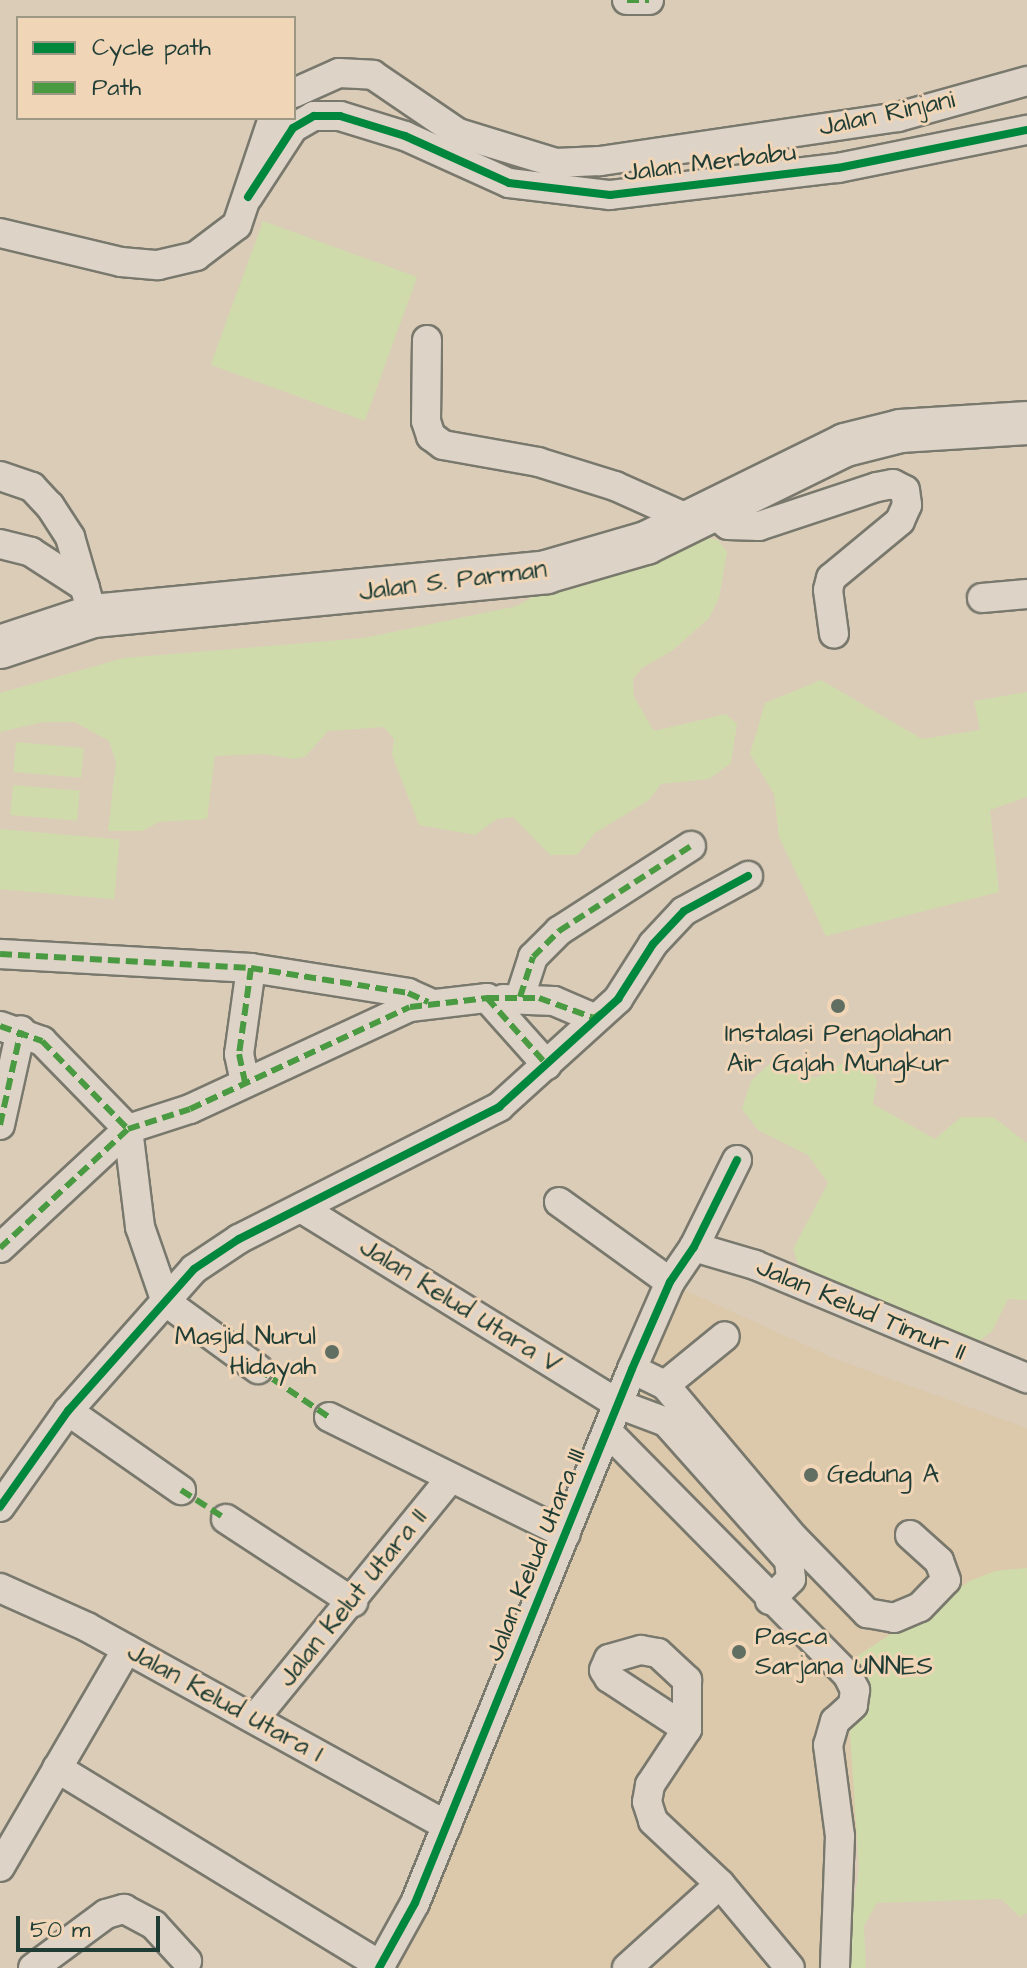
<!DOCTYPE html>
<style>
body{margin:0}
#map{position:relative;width:1027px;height:1968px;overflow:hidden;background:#dbccb8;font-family:"Architects Daughter",sans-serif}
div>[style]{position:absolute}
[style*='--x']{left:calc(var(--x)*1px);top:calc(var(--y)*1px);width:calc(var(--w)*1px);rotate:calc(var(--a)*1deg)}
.built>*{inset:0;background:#dcc8aa}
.green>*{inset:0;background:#cfdbab;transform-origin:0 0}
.roads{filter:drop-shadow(2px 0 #79786d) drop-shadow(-2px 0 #79786d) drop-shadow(0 2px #79786d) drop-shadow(0 -2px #79786d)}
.minor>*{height:28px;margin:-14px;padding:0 14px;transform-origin:14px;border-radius:14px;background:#ddd3c7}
.highway>*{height:42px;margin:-21px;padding:0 21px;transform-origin:21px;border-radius:21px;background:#ddd3c7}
.quiet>*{height:6px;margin-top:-3px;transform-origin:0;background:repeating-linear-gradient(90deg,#4a9a42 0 12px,transparent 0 18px)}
.cycleway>*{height:8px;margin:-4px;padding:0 4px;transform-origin:4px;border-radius:4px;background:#00873e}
.dots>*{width:22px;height:22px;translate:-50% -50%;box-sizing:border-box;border:4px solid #f0d5b7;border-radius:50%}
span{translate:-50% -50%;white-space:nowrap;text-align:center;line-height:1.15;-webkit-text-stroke:6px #f0d5b7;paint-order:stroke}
.street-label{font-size:26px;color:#1f3d34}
.poi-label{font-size:26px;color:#1f3d34}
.right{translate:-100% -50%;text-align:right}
.left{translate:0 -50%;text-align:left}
.legend{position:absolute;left:16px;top:16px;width:280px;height:104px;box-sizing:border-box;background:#f0d5b7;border:2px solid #9c9883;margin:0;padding:10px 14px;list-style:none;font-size:24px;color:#1f3d34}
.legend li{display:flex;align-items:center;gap:16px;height:40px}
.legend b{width:40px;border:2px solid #9c9883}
.scale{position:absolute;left:16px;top:1916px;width:144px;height:36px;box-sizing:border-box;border:4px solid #1f3d34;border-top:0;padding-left:10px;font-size:24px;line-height:28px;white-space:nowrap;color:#1f3d34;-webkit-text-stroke:6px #f0d5b7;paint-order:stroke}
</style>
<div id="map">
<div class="built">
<div style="clip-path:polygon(667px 1282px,838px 1360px,1027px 1428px,1027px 1596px,880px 1708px,833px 1968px,398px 1968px,578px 1523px)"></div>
</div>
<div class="green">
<div style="left:263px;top:221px;width:164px;height:153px;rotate:20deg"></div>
<div style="clip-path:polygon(692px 535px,718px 540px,727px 552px,719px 598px,709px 618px,673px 650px,642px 668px,633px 679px,634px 697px,654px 731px,726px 714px,737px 724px,731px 763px,709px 779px,661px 784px,649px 800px,595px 833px,577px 855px,550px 855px,513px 817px,497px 819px,475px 835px,419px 825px,392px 755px,394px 739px,384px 727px,328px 731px,305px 757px,294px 759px,264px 754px,215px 756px,207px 819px,159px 822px,142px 831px,108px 831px,116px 762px,109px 741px,75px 722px,43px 722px,0 732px,0 693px,124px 658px,364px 638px,517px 606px,576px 571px)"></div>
<div style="clip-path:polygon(821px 680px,922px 739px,980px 730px,974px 701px,1027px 692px,1027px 797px,990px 810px,999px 892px,826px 936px,779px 837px,774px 794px,750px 754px,765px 703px)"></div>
<div style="left:16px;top:742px;width:68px;height:30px;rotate:5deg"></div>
<div style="left:13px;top:785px;width:67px;height:30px;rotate:5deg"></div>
<div style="left:0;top:829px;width:120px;height:60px;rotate:5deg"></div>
<div style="clip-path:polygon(778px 1056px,815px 1078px,843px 1063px,868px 1064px,877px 1081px,873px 1104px,935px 1139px,961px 1117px,993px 1117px,1027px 1143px,1027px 1300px,1008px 1299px,992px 1331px,973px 1346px,802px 1276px,793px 1249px,828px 1183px,808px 1155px,758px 1130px,742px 1109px,751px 1081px)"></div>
<div style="clip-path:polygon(1027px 1568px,1027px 1913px,1020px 1917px,1001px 1899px,877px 1903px,864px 1926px,866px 1968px,844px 1968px,859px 1869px,846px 1675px,856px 1657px,970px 1581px,995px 1571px)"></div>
</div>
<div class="roads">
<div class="minor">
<div style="--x:627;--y:0;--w:22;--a:0"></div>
<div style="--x:294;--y:93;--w:49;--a:-24"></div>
<div style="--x:339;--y:73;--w:34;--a:3"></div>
<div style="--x:373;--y:75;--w:103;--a:34.3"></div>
<div style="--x:458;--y:133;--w:102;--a:17"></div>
<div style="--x:556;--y:163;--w:44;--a:-2.6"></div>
<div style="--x:600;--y:161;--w:301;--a:-8.4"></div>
<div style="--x:898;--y:117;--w:134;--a:-15.6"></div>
<div style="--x:248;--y:197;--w:82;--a:-56.9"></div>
<div style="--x:293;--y:128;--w:24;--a:-30"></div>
<div style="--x:314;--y:116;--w:26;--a:0"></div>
<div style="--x:340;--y:116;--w:68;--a:17.1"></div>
<div style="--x:405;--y:136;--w:114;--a:24.3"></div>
<div style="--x:509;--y:183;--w:102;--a:6.8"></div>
<div style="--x:610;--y:195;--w:230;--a:-6.8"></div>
<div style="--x:838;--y:168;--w:193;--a:-11.4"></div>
<div style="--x:0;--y:233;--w:124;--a:13.5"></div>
<div style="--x:121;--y:262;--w:37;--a:5"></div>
<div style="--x:158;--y:265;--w:39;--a:-13"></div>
<div style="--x:196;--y:256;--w:51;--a:-37.1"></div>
<div style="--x:237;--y:225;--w:113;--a:-71.4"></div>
<div style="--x:427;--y:340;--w:81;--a:90.7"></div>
<div style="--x:426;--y:421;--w:16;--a:72"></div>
<div style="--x:431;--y:436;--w:15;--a:37"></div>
<div style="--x:443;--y:445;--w:97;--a:10.1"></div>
<div style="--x:538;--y:462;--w:81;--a:17.3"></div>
<div style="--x:615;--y:486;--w:83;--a:24.1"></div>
<div style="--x:0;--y:476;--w:34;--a:19"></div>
<div style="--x:32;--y:487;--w:26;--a:47"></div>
<div style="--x:50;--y:506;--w:37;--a:57"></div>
<div style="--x:70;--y:537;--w:82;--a:73.8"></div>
<div style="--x:710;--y:510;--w:23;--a:40"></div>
<div style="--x:728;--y:525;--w:31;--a:2"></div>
<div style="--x:759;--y:526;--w:124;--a:-18.3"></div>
<div style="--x:877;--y:487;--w:16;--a:-11"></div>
<div style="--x:893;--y:484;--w:13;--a:27"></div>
<div style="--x:905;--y:490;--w:15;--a:82"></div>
<div style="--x:907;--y:505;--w:17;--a:114"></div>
<div style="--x:900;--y:521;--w:89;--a:140.4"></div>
<div style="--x:831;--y:578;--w:12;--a:104"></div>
<div style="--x:828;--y:590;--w:44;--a:82.2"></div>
<div style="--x:0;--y:544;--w:32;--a:14"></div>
<div style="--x:31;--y:552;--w:64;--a:32.9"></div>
<div style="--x:982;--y:598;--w:45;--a:-5.1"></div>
<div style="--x:0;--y:954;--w:251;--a:3.2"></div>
<div style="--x:251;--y:968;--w:87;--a:97.9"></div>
<div style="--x:239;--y:1054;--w:29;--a:78"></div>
<div style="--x:251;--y:968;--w:159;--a:9"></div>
<div style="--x:408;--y:993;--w:22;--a:24"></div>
<div style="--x:520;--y:997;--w:42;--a:-72"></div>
<div style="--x:533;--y:957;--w:37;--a:-45"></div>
<div style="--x:559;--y:931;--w:157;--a:-32.8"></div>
<div style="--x:503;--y:999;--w:51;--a:2.2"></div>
<div style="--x:554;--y:1001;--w:43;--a:23"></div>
<div style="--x:0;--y:1026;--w:45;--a:19.7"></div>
<div style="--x:42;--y:1041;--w:123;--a:45.7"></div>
<div style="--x:128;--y:1129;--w:99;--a:83"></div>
<div style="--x:140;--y:1227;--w:79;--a:70.9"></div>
<div style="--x:0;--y:1125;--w:97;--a:-77.5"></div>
<div style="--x:559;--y:1202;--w:137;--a:35.8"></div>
<div style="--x:301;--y:1208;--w:373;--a:31.7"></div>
<div style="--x:618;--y:1404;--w:51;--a:20.6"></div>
<div style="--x:666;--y:1422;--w:185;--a:48.3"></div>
<div style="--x:789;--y:1560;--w:19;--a:84"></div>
<div style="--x:791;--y:1579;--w:30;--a:135"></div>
<div style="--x:694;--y:1247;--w:64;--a:16.4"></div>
<div style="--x:755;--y:1265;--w:295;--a:22.6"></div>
<div style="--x:0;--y:1248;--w:175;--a:-42.9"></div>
<div style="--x:128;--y:1129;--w:65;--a:-17.9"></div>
<div style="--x:190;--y:1109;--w:242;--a:-24.9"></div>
<div style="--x:410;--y:1007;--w:78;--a:-6.7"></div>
<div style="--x:487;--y:998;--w:90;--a:48.2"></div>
<div style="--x:166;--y:1302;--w:114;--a:36.1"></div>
<div style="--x:632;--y:1369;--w:37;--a:26"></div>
<div style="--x:665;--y:1385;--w:200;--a:49.9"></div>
<div style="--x:794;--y:1538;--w:105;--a:45.8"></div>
<div style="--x:867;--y:1613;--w:27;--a:10"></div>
<div style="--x:894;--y:1618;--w:28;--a:-23"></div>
<div style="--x:920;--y:1607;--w:37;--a:-46"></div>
<div style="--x:946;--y:1580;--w:20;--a:-110"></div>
<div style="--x:939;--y:1561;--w:39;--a:-138"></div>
<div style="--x:665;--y:1385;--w:77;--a:-39.2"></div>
<div style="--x:68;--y:1411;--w:138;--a:35"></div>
<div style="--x:329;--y:1417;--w:264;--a:26.3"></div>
<div style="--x:607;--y:1431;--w:342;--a:45.4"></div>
<div style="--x:847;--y:1674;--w:18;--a:63"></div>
<div style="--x:855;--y:1690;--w:15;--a:98"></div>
<div style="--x:853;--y:1705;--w:24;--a:138"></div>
<div style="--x:835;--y:1721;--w:25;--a:106"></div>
<div style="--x:828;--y:1745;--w:92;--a:82.5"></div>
<div style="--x:840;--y:1836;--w:132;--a:92.2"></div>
<div style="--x:0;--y:1507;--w:118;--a:-54.7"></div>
<div style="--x:68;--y:1411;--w:190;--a:-48.4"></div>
<div style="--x:194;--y:1269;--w:54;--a:-33.7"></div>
<div style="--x:239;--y:1239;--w:292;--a:-26.9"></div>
<div style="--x:499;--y:1107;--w:161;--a:-42.2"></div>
<div style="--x:618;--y:999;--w:65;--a:-57.5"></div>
<div style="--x:653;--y:944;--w:45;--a:-46.8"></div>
<div style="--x:684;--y:911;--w:73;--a:-28.7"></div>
<div style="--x:226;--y:1519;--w:152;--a:33.2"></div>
<div style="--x:0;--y:1588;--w:95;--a:24.1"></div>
<div style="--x:87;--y:1627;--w:411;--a:28.9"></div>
<div style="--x:255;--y:1718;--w:310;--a:-50.8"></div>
<div style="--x:687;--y:1729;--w:93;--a:-146.8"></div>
<div style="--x:609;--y:1678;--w:9;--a:-122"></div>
<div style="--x:604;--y:1670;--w:12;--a:-66"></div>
<div style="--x:609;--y:1659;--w:33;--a:-16"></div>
<div style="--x:641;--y:1650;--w:17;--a:10"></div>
<div style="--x:658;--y:1653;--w:40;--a:43"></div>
<div style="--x:687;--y:1680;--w:49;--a:90"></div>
<div style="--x:687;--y:1729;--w:67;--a:123.5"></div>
<div style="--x:650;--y:1785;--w:17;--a:100"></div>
<div style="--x:647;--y:1802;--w:20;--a:72"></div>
<div style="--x:653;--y:1821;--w:92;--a:43.2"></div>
<div style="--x:720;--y:1884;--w:109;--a:50.2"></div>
<div style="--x:57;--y:1768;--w:380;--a:31.4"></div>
<div style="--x:0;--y:1867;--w:252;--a:-59.8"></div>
<div style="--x:33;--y:1968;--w:91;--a:-36.5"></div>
<div style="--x:106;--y:1914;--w:19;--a:-16"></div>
<div style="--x:124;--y:1909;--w:34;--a:28"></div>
<div style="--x:154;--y:1925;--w:49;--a:47.5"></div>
<div style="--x:379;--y:1968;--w:74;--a:-61"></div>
<div style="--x:415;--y:1903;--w:576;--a:-67.88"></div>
<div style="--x:632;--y:1369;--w:95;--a:-66.4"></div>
<div style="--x:670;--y:1282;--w:42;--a:-55.6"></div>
<div style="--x:694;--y:1247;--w:97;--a:-63.7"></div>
<div style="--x:627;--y:1968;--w:125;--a:-42.1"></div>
</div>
<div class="highway">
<div style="--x:0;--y:647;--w:98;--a:-18.4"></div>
<div style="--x:93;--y:616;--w:455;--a:-5.5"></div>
<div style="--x:546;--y:572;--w:104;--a:-16.2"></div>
<div style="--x:646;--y:543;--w:222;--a:-26.2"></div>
<div style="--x:845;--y:445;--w:58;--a:-14"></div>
<div style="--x:901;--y:431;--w:126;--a:-3.6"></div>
</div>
</div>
<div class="quiet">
<div style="--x:627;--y:0;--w:22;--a:0"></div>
<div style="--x:0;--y:954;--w:251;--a:3.2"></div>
<div style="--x:251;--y:968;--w:87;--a:97.9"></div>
<div style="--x:239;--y:1054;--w:29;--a:78"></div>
<div style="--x:251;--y:968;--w:159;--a:9"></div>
<div style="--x:408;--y:993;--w:22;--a:24"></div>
<div style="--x:520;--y:997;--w:42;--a:-72"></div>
<div style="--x:533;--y:957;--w:37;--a:-45"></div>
<div style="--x:559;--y:931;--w:157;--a:-32.8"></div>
<div style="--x:487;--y:998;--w:52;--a:0"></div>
<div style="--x:539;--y:998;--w:59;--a:20"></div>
<div style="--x:594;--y:1018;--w:9;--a:-36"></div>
<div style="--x:0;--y:1026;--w:45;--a:19.7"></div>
<div style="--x:42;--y:1041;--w:123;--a:45.7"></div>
<div style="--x:0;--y:1125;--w:97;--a:-77.5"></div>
<div style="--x:0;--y:1248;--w:175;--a:-42.9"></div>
<div style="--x:128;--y:1129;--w:65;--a:-17.9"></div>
<div style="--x:190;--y:1109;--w:242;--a:-24.9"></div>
<div style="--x:410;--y:1007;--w:78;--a:-6.7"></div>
<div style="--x:487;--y:998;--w:90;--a:48.2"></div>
<div style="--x:258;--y:1369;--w:86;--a:34.1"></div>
<div style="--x:181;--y:1490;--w:54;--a:32.8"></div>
</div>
<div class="cycleway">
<div style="--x:248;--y:197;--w:82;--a:-56.9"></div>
<div style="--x:293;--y:128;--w:24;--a:-30"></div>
<div style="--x:314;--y:116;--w:26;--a:0"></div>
<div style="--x:340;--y:116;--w:68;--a:17.1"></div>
<div style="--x:405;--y:136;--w:114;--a:24.3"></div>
<div style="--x:509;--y:183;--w:102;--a:6.8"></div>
<div style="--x:610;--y:195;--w:230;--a:-6.8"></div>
<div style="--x:838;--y:168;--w:193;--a:-11.4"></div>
<div style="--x:0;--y:1507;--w:118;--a:-54.7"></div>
<div style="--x:68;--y:1411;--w:190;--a:-48.4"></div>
<div style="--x:194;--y:1269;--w:54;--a:-33.7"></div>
<div style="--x:239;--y:1239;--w:292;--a:-26.9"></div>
<div style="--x:499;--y:1107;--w:161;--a:-42.2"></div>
<div style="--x:618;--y:999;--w:65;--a:-57.5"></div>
<div style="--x:653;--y:944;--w:45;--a:-46.8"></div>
<div style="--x:684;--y:911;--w:73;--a:-28.7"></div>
<div style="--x:379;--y:1968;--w:74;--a:-61"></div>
<div style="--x:415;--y:1903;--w:576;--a:-67.88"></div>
<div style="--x:632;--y:1369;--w:95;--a:-66.4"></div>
<div style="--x:670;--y:1282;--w:42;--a:-55.6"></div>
<div style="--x:694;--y:1247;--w:97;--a:-63.7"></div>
</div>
<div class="dots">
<div style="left:838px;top:1006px;background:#616f62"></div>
<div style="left:332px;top:1352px;background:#616f62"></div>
<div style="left:811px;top:1475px;background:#616f62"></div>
<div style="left:739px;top:1652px;background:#616f62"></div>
</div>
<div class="street-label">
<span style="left:887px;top:114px;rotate:-12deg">Jalan Rinjani</span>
<span style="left:710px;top:163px;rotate:-7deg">Jalan Merbabu</span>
<span style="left:453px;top:581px;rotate:-7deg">Jalan S. Parman</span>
<span style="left:460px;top:1306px;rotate:32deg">Jalan Kelud Utara V</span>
<span style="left:861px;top:1310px;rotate:23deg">Jalan Kelud Timur II</span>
<span style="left:536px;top:1555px;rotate:-68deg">Jalan Kelud Utara III</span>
<span style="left:353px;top:1598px;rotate:-51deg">Jalan Kelut Utara II</span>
<span style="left:225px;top:1703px;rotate:29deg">Jalan Kelud Utara I</span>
</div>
<div class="poi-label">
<span style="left:838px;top:1049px">Instalasi Pengolahan<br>Air Gajah Mungkur</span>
<span class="right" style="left:316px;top:1352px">Masjid Nurul<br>Hidayah</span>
<span class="left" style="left:827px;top:1475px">Gedung A</span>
<span class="left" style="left:755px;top:1652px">Pasca<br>Sarjana UNNES</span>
</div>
<ul class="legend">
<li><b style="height:10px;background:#00873e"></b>Cycle path</li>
<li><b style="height:10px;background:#4a9a42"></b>Path</li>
</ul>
<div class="scale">50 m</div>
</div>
